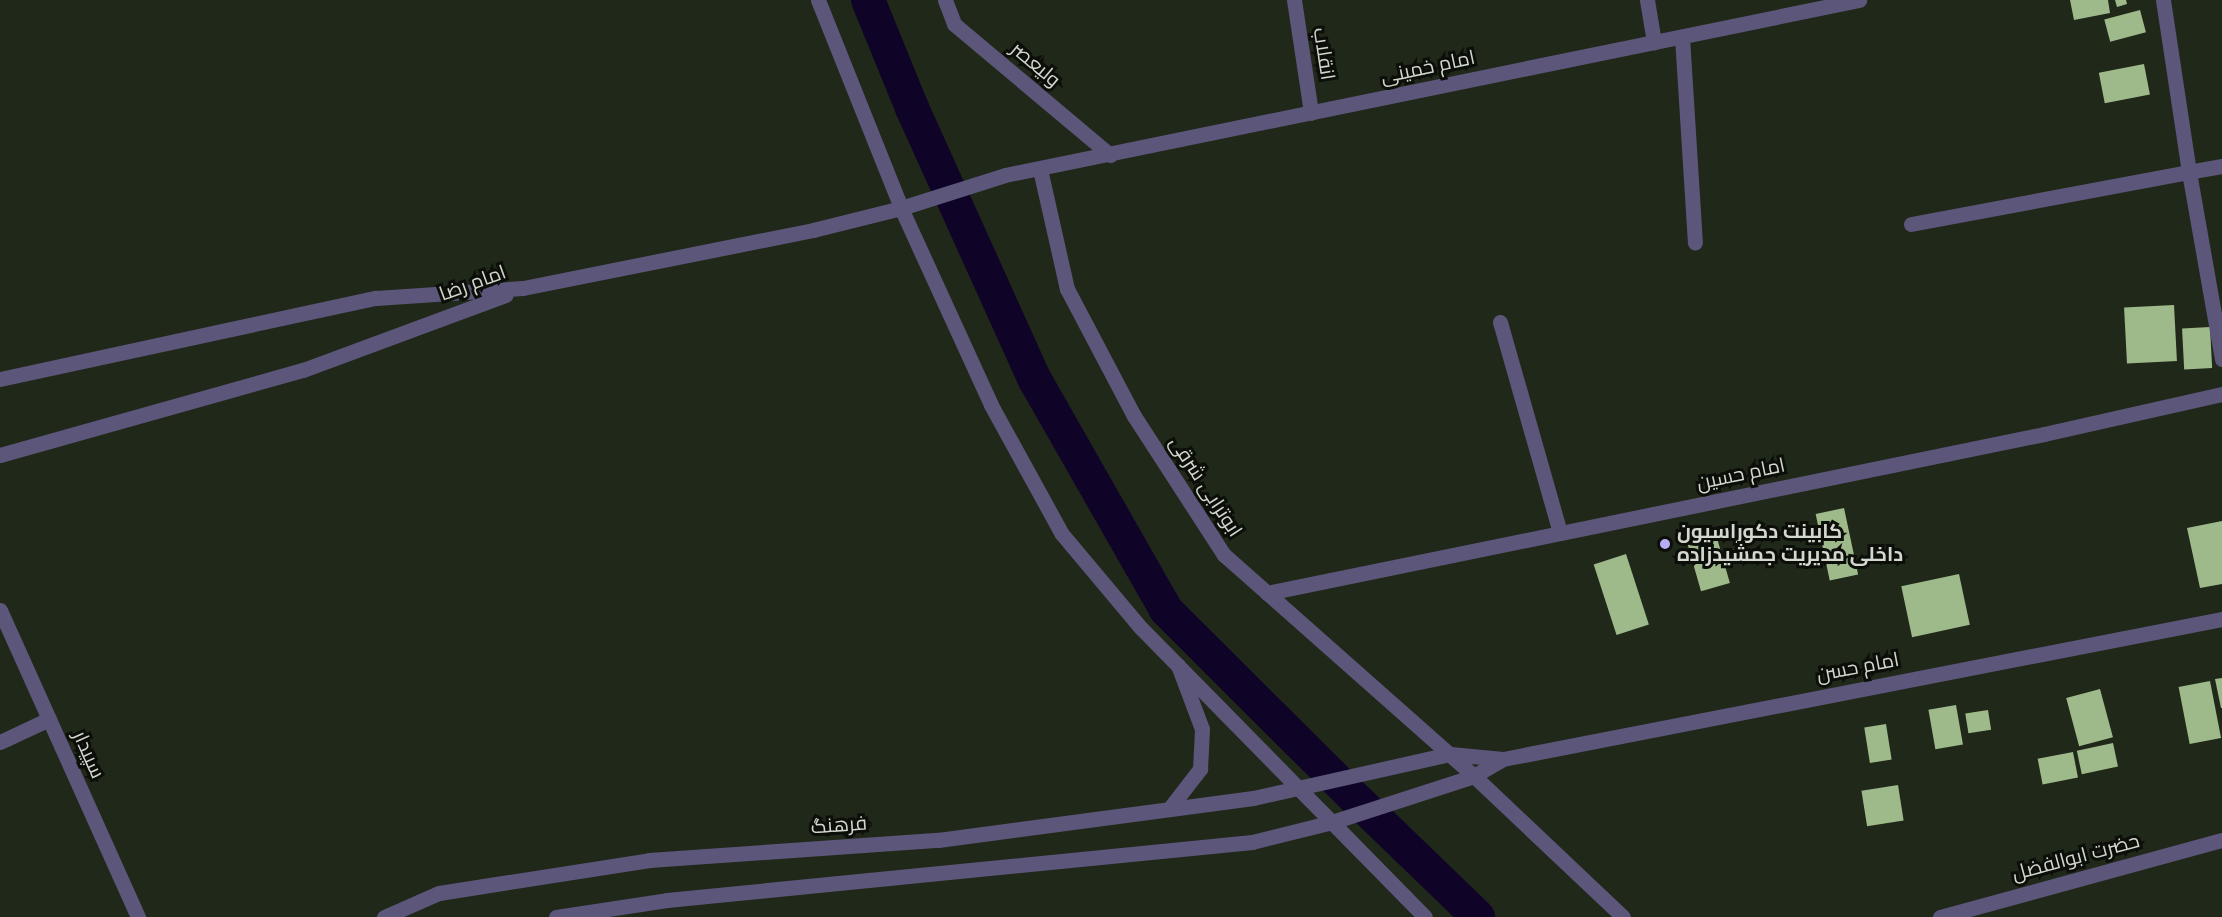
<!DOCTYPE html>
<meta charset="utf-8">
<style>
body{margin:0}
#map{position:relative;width:2222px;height:917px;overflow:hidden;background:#20281a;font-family:Spectral,Cairo,serif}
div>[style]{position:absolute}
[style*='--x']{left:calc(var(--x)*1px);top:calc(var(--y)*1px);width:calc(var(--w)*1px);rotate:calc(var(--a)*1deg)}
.canal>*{height:34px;margin:-17px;padding:0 17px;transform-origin:17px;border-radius:17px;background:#0f0328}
.building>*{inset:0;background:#9fba8a;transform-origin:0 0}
.service>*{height:15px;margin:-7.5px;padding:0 7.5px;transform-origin:7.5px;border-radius:7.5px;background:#5c567b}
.minor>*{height:15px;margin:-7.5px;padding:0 7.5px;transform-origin:7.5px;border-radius:7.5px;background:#5c567b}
.tertiary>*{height:15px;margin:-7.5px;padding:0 7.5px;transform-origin:7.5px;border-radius:7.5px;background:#5c567b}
.dots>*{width:16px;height:16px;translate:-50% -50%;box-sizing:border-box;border:3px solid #0c0f09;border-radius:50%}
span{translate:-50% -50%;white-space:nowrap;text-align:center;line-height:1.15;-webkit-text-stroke:6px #0c0f09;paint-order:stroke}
.street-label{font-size:20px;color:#d3d8cf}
.poi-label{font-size:20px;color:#d3d8cf;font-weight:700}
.left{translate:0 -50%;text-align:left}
</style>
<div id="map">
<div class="canal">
<div style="--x:868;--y:0;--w:117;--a:67.8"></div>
<div style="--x:912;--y:108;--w:299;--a:65.7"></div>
<div style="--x:1035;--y:380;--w:265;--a:60.3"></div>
<div style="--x:1166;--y:610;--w:271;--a:44.9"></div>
<div style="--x:1358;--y:801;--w:167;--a:44"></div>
</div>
<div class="building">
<div style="clip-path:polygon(2070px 0,2108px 0,2110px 13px,2074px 20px)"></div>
<div style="clip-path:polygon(2115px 0,2126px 0,2127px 4px,2117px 7px)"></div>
<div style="left:2140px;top:10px;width:23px;height:37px;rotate:75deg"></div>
<div style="left:2144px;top:64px;width:31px;height:46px;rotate:79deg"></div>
<div style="left:2174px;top:305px;width:56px;height:50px;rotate:87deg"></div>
<div style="left:2210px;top:327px;width:41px;height:28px;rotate:87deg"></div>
<div style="left:1844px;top:508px;width:68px;height:29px;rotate:78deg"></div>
<div style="clip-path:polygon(2222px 521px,2222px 584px,2200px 588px,2187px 528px)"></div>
<div style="left:1715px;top:531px;width:54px;height:30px;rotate:74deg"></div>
<div style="left:1626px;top:554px;width:74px;height:34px;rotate:72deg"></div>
<div style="left:1959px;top:574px;width:52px;height:59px;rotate:78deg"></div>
<div style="clip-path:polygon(2222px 678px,2222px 708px,2221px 708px,2215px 679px)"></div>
<div style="left:2210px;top:681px;width:58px;height:32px;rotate:79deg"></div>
<div style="left:2100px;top:689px;width:50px;height:35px;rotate:75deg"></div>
<div style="left:1956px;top:705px;width:40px;height:28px;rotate:80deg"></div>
<div style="left:1988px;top:710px;width:20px;height:23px;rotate:81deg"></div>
<div style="left:1886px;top:724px;width:36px;height:22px;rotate:81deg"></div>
<div style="left:2113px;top:743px;width:24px;height:37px;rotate:78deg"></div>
<div style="left:2073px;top:752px;width:26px;height:36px;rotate:79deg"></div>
<div style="left:1898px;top:785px;width:36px;height:37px;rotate:81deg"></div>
</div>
<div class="service">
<div style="--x:818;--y:0;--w:224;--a:68.2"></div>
</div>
<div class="minor">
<div style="--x:945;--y:0;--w:26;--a:69"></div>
<div style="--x:954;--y:24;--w:204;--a:40"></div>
<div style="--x:1294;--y:0;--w:114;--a:81.4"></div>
<div style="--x:1647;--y:0;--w:43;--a:80.5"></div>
<div style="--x:1682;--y:37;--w:206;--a:86.4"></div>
<div style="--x:2222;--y:166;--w:34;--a:170"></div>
<div style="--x:2189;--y:172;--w:190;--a:80"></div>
<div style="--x:901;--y:208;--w:217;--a:65.4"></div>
<div style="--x:991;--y:405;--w:147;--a:61.2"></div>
<div style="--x:1062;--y:534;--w:123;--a:50"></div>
<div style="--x:1141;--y:628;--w:405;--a:45.5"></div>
<div style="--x:1911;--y:224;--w:283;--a:-10.6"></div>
<div style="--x:2189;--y:172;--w:174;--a:-98.6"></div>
<div style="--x:1500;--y:322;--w:219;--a:74.1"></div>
<div style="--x:1267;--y:593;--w:793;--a:-11.56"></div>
<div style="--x:2044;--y:434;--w:182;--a:-12.7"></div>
<div style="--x:0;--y:742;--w:54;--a:-25.1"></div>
<div style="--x:1450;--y:754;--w:53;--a:5.4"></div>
<div style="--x:1503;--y:759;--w:733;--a:-11.02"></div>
<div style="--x:1503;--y:759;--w:34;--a:150"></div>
<div style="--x:1474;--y:776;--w:205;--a:43.4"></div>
<div style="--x:1940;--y:917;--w:292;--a:-15.3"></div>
</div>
<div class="tertiary">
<div style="--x:0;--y:379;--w:385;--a:-12.2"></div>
<div style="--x:376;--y:298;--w:147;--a:-3.9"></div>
<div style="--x:523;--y:288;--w:296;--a:-11.3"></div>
<div style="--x:813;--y:230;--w:91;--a:-14"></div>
<div style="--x:901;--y:208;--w:109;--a:-17.6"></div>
<div style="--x:1005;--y:175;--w:872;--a:-11.58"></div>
<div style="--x:0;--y:455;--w:315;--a:-15.7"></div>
<div style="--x:303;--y:370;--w:216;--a:-20.3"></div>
<div style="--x:0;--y:610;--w:337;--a:65.8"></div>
<div style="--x:1169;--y:809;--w:51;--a:-52.2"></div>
<div style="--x:1200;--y:769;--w:40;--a:-87.1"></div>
<div style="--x:1202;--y:729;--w:68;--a:-110.6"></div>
<div style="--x:384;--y:917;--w:60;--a:-23.6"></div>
<div style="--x:439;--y:893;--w:213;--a:-8.9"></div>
<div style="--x:649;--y:860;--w:290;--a:-4"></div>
<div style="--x:938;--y:840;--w:318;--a:-7.6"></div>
<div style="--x:1253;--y:798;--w:202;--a:-12.6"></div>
<div style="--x:556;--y:917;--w:112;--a:-8.7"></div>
<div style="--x:667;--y:900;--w:588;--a:-5.66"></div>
<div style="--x:1252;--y:842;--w:82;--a:-14"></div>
<div style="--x:1332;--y:822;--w:149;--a:-17.9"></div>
<div style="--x:1474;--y:776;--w:334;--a:-138.5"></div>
<div style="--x:1224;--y:555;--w:166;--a:-122.9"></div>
<div style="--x:1134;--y:416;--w:144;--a:-117.8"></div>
<div style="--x:1067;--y:289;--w:123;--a:-102.7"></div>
</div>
<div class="dots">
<div style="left:1665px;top:544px;background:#b8abf7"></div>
</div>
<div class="street-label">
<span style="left:1323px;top:54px;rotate:81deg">انقلاب</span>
<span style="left:1035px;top:65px;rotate:40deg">ولیعصر</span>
<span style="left:1428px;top:68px;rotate:-12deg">امام خمینی</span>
<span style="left:473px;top:284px;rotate:-20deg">امام رضا</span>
<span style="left:1741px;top:475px;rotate:-12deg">امام حسین</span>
<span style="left:1205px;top:487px;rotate:57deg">ابوترابی شرقی</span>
<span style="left:1858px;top:668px;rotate:-11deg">امام حسن</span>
<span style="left:88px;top:755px;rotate:66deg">سپیدار</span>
<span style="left:839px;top:826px;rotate:-4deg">فرهنگ</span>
<span style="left:2076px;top:858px;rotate:-15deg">حضرت ابوالفضل</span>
</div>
<div class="poi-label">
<span class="left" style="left:1677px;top:544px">کابینت دکوراسیون<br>داخلی مدیریت جمشیدزاده</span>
</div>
</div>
